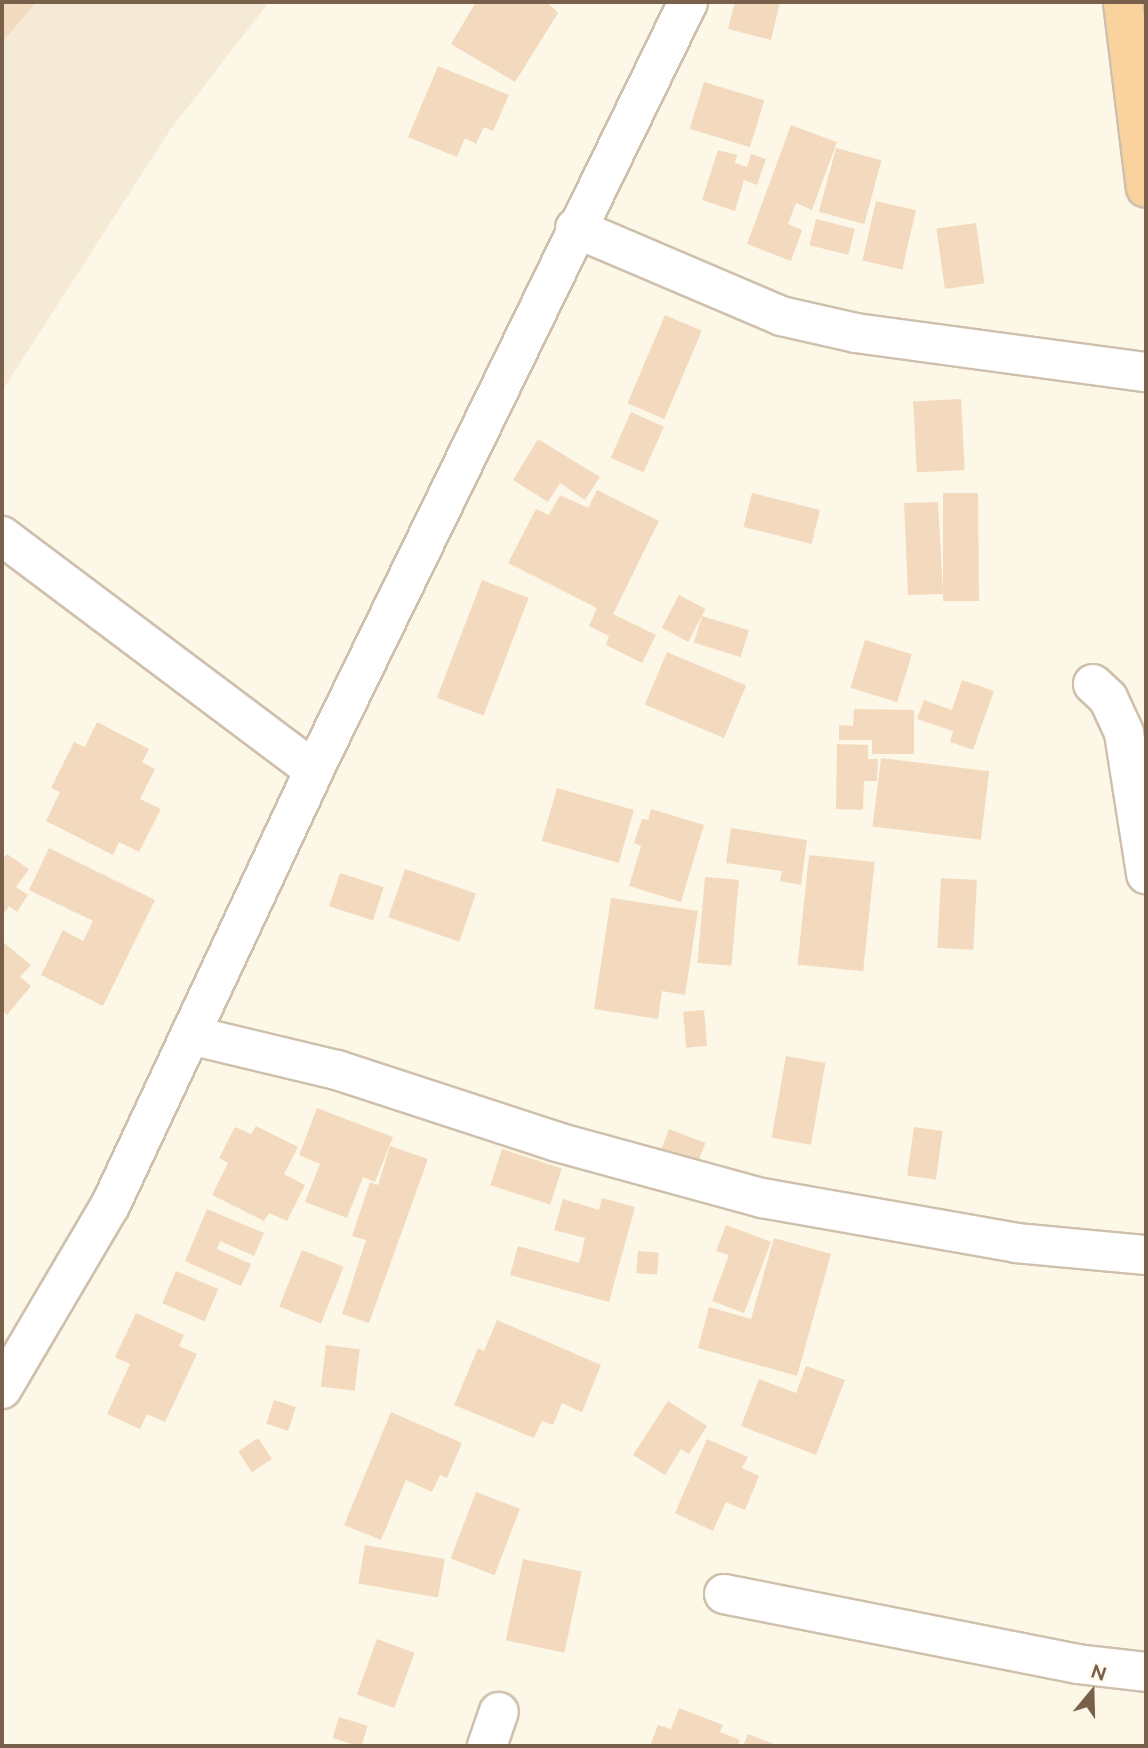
<!DOCTYPE html>
<style>
body{margin:0}
#map{position:relative;width:1148px;height:1748px;overflow:hidden;background:#fdf7e7;font-family:Raleway,sans-serif}
div>[style]{position:absolute}
[style*='--x']{left:calc(var(--x)*1px);top:calc(var(--y)*1px);width:calc(var(--w)*1px);rotate:calc(var(--a)*1deg)}
.residential>*{inset:0;background:#f5ead5}
.building>*{inset:0;background:#f3dabe;transform-origin:0 0}
.roads{filter:drop-shadow(2px 0 #cfc0ad) drop-shadow(-2px 0 #cfc0ad) drop-shadow(0 2px #cfc0ad) drop-shadow(0 -2px #cfc0ad)}
.minor>*{height:38px;margin:-19px;padding:0 19px;transform-origin:19px;border-radius:19px;background:#fff}
.trunk>*{height:38px;margin:-19px;padding:0 19px;transform-origin:19px;border-radius:19px;background:#fad29e}
span{translate:-50% -50%;white-space:nowrap;text-align:center;line-height:1.15;-webkit-text-stroke:6px #fffaee;paint-order:stroke}
.frame{position:absolute;inset:0;border:4px solid #78604b;pointer-events:none}
.north{position:absolute;left:1057px;top:1657px;width:70px;height:70px;-webkit-text-stroke:5px #fffaee;paint-order:stroke;rotate:19deg;font-size:19px;font-weight:700;line-height:28px;text-align:center;color:#78604b}
.north::after{content:'';display:block;margin:auto;width:24px;height:32px;background:#78604b;clip-path:polygon(50% 0,100% 100%,50% 72%,0 100%)}
</style>
<div id="map">
<div class="residential">
<div style="clip-path:polygon(2px 2px,269px 2px,170px 130px,2px 391px)"></div>
</div>
<div class="building">
<div style="clip-path:polygon(2px 2px,36px 2px,2px 42px)"></div>
<div style="clip-path:polygon(476px 2px,547px 2px,558px 13px,515px 82px,451px 44px)"></div>
<div style="clip-path:polygon(735px 2px,780px 2px,771px 40px,728px 29px)"></div>
<div style="clip-path:polygon(438px 66px,509px 95px,493px 131px,484px 127px,476px 144px,465px 138px,457px 157px,408px 137px)"></div>
<div style="left:704px;top:82px;width:63px;height:49px;rotate:17deg"></div>
<div style="clip-path:polygon(791px 125px,837px 142px,812px 210px,796px 203px,788px 224px,802px 230px,791px 261px,747px 244px)"></div>
<div style="left:836px;top:148px;width:47px;height:66px;rotate:15deg"></div>
<div style="clip-path:polygon(718px 150px,737px 155px,735px 163px,747px 167px,751px 154px,766px 159px,757px 185px,744px 180px,735px 211px,702px 200px)"></div>
<div style="left:876px;top:201px;width:41px;height:61px;rotate:13deg"></div>
<div style="left:816px;top:219px;width:40px;height:27px;rotate:14deg"></div>
<div style="left:976px;top:223px;width:61px;height:40px;rotate:82deg"></div>
<div style="left:665px;top:315px;width:40px;height:96px;rotate:23deg"></div>
<div style="left:961px;top:399px;width:71px;height:48px;rotate:87deg"></div>
<div style="left:631px;top:412px;width:36px;height:50px;rotate:24deg"></div>
<div style="clip-path:polygon(538px 439px,600px 477px,585px 500px,560px 483px,548px 502px,513px 480px)"></div>
<div style="clip-path:polygon(597px 490px,659px 521px,613px 614px,656px 635px,642px 663px,606px 645px,609px 636px,589px 626px,597px 608px,508px 563px,536px 509px,549px 515px,560px 495px,588px 508px)"></div>
<div style="left:752px;top:493px;width:70px;height:35px;rotate:14deg"></div>
<div style="clip-path:polygon(943px 493px,978px 493px,979px 601px,943px 601px,943px 594px,908px 595px,904px 503px,938px 502px,943px 591px)"></div>
<div style="left:482px;top:580px;width:50px;height:126px;rotate:21deg"></div>
<div style="left:679px;top:595px;width:30px;height:37px;rotate:28deg"></div>
<div style="left:702px;top:616px;width:49px;height:28px;rotate:17deg"></div>
<div style="left:865px;top:640px;width:49px;height:50px;rotate:17deg"></div>
<div style="left:667px;top:652px;width:86px;height:57px;rotate:23deg"></div>
<div style="clip-path:polygon(962px 680px,994px 691px,973px 750px,950px 742px,953px 731px,917px 719px,924px 700px,952px 710px)"></div>
<div style="clip-path:polygon(854px 709px,914px 710px,914px 754px,872px 754px,872px 740px,839px 740px,839px 725px,853px 726px)"></div>
<div style="clip-path:polygon(97px 722px,149px 749px,142px 762px,155px 769px,140px 799px,161px 809px,139px 852px,119px 842px,113px 855px,46px 821px,60px 792px,51px 788px,74px 742px,85px 747px)"></div>
<div style="clip-path:polygon(837px 744px,868px 745px,868px 759px,878px 759px,877px 781px,864px 781px,863px 810px,836px 809px)"></div>
<div style="left:881px;top:758px;width:109px;height:69px;rotate:7deg"></div>
<div style="left:557px;top:788px;width:80px;height:55px;rotate:16deg"></div>
<div style="clip-path:polygon(651px 809px,704px 825px,681px 902px,629px 886px,641px 846px,634px 843px,642px 819px,648px 820px)"></div>
<div style="clip-path:polygon(731px 828px,807px 840px,801px 885px,780px 881px,782px 871px,726px 863px)"></div>
<div style="clip-path:polygon(49px 848px,155px 900px,103px 1006px,41px 975px,63px 930px,83px 941px,93px 921px,29px 890px)"></div>
<div style="clip-path:polygon(7px 854px,29px 869px,16px 887px,28px 895px,17px 912px,9px 906px,2px 917px,2px 860px)"></div>
<div style="left:809px;top:855px;width:66px;height:110px;rotate:6deg"></div>
<div style="left:405px;top:869px;width:75px;height:51px;rotate:19deg"></div>
<div style="left:340px;top:873px;width:46px;height:35px;rotate:18deg"></div>
<div style="left:705px;top:877px;width:34px;height:86px;rotate:5deg"></div>
<div style="left:941px;top:878px;width:36px;height:70px;rotate:3deg"></div>
<div style="clip-path:polygon(611px 898px,698px 911px,685px 995px,662px 991px,658px 1019px,594px 1009px)"></div>
<div style="clip-path:polygon(2px 941px,31px 965px,20px 977px,31px 986px,7px 1015px,2px 1010px)"></div>
<div style="left:704px;top:1010px;width:36px;height:21px;rotate:85deg"></div>
<div style="left:786px;top:1056px;width:40px;height:83px;rotate:10deg"></div>
<div style="clip-path:polygon(317px 1108px,393px 1137px,375px 1182px,363px 1177px,347px 1218px,305px 1202px,320px 1164px,299px 1155px)"></div>
<div style="clip-path:polygon(256px 1126px,298px 1147px,284px 1174px,305px 1185px,287px 1221px,269px 1213px,264px 1221px,212px 1195px,228px 1163px,219px 1158px,235px 1127px,251px 1134px)"></div>
<div style="left:914px;top:1127px;width:29px;height:49px;rotate:8deg"></div>
<div style="left:669px;top:1129px;width:39px;height:28px;rotate:21deg"></div>
<div style="clip-path:polygon(390px 1146px,428px 1159px,369px 1323px,342px 1314px,366px 1240px,352px 1236px,370px 1182px,378px 1185px)"></div>
<div style="left:502px;top:1149px;width:63px;height:38px;rotate:18deg"></div>
<div style="clip-path:polygon(602px 1198px,635px 1207px,609px 1302px,510px 1275px,518px 1246px,579px 1263px,585px 1238px,554px 1230px,563px 1199px,599px 1210px)"></div>
<div style="clip-path:polygon(207px 1209px,264px 1233px,254px 1256px,220px 1241px,217px 1249px,251px 1264px,241px 1286px,185px 1261px)"></div>
<div style="clip-path:polygon(726px 1225px,771px 1242px,744px 1313px,712px 1301px,729px 1255px,716px 1251px)"></div>
<div style="clip-path:polygon(774px 1238px,831px 1254px,797px 1376px,698px 1348px,709px 1307px,751px 1319px)"></div>
<div style="left:302px;top:1250px;width:45px;height:61px;rotate:22deg"></div>
<div style="left:638px;top:1251px;width:21px;height:22px;rotate:5deg"></div>
<div style="left:176px;top:1271px;width:46px;height:35px;rotate:23deg"></div>
<div style="clip-path:polygon(136px 1313px,184px 1335px,179px 1346px,197px 1354px,165px 1422px,147px 1414px,140px 1429px,107px 1414px,130px 1364px,115px 1357px)"></div>
<div style="clip-path:polygon(497px 1320px,601px 1365px,582px 1412px,562px 1403px,553px 1425px,542px 1421px,534px 1438px,454px 1405px,478px 1348px,484px 1351px)"></div>
<div style="left:326px;top:1345px;width:34px;height:42px;rotate:7deg"></div>
<div style="clip-path:polygon(806px 1366px,845px 1380px,816px 1455px,741px 1426px,759px 1379px,796px 1393px)"></div>
<div style="left:274px;top:1400px;width:23px;height:25px;rotate:18deg"></div>
<div style="clip-path:polygon(668px 1401px,707px 1426px,689px 1454px,681px 1449px,665px 1475px,633px 1455px)"></div>
<div style="clip-path:polygon(391px 1412px,462px 1443px,447px 1478px,440px 1475px,432px 1492px,406px 1480px,381px 1540px,344px 1525px)"></div>
<div style="left:258px;top:1438px;width:25px;height:24px;rotate:56deg"></div>
<div style="clip-path:polygon(707px 1439px,748px 1457px,742px 1468px,759px 1476px,745px 1510px,726px 1502px,713px 1531px,675px 1513px)"></div>
<div style="left:476px;top:1492px;width:47px;height:71px;rotate:21deg"></div>
<div style="left:365px;top:1545px;width:81px;height:39px;rotate:10deg"></div>
<div style="left:523px;top:1559px;width:60px;height:83px;rotate:12deg"></div>
<div style="left:377px;top:1639px;width:40px;height:59px;rotate:20deg"></div>
<div style="clip-path:polygon(679px 1708px,723px 1725px,720px 1732px,740px 1740px,737px 1746px,650px 1746px,658px 1725px,671px 1729px)"></div>
<div style="left:339px;top:1717px;width:30px;height:22px;rotate:17deg"></div>
<div style="clip-path:polygon(748px 1734px,779px 1746px,743px 1746px)"></div>
</div>
<div class="roads">
<div class="minor">
<div style="--x:575;--y:228;--w:224;--a:23.1"></div>
<div style="--x:781;--y:316;--w:77;--a:12.8"></div>
<div style="--x:856;--y:333;--w:293;--a:7.7"></div>
<div style="--x:2;--y:536;--w:390;--a:36.9"></div>
<div style="--x:1093;--y:684;--w:21;--a:43"></div>
<div style="--x:1108;--y:698;--w:38;--a:65"></div>
<div style="--x:1124;--y:733;--w:143;--a:81.1"></div>
<div style="--x:190;--y:1035;--w:151;--a:13.4"></div>
<div style="--x:337;--y:1070;--w:231;--a:18.1"></div>
<div style="--x:557;--y:1142;--w:213;--a:15.3"></div>
<div style="--x:762;--y:1198;--w:258;--a:10"></div>
<div style="--x:1016;--y:1243;--w:131;--a:5.3"></div>
<div style="--x:2;--y:1389;--w:212;--a:-59.5"></div>
<div style="--x:110;--y:1206;--w:481;--a:-64.9"></div>
<div style="--x:314;--y:770;--w:854;--a:-64.03"></div>
<div style="--x:724;--y:1594;--w:360;--a:11.2"></div>
<div style="--x:1077;--y:1664;--w:69;--a:6.6"></div>
<div style="--x:487;--y:1746;--w:36;--a:-71"></div>
</div>
<div class="trunk">
<div style="--x:1123;--y:2;--w:187;--a:83"></div>
</div>
</div>
<div class="frame"></div>
<div class="north">N</div>
</div>
